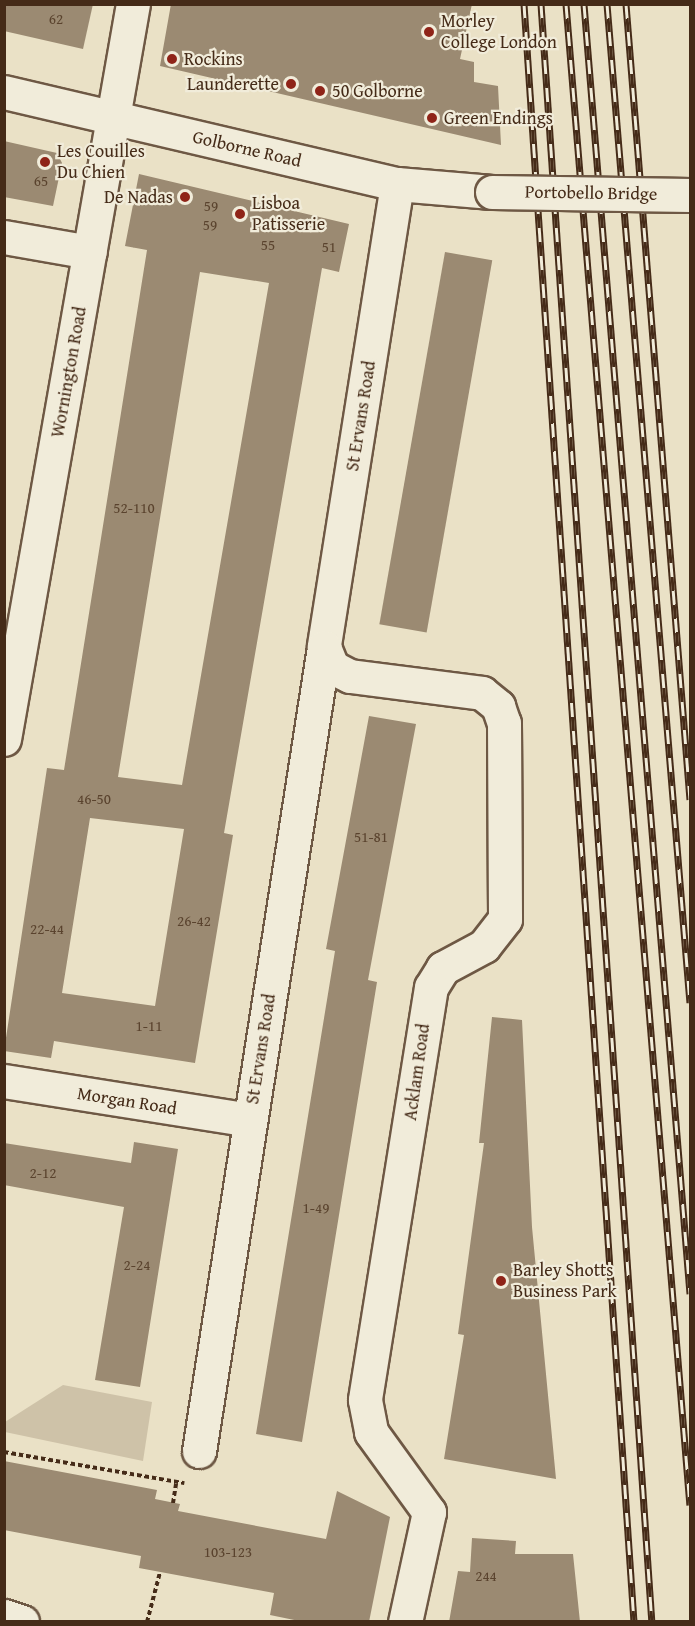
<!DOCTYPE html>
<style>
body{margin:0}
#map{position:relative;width:695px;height:1626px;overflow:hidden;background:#eae1c6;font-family:"Gentium Book Plus",serif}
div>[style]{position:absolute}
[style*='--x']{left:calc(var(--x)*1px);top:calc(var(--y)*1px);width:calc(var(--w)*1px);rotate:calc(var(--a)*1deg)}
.green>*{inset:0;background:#cec2a8}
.building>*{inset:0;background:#9b8a72;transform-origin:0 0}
.path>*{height:4px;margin-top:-2px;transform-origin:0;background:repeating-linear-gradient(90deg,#452b18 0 4.5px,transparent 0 7.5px)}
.roads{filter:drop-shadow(2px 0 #6e5844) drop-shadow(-2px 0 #6e5844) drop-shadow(0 2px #6e5844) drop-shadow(0 -2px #6e5844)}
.minor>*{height:33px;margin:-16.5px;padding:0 16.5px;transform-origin:16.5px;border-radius:16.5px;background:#f1ecda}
.rail>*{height:7px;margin-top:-3.5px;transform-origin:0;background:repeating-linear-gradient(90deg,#f1ecda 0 14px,#452b18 0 28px);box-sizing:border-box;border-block:2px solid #452b18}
.bridges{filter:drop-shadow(2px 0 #6e5844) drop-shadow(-2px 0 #6e5844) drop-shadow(0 2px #6e5844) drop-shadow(0 -2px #6e5844)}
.minor-bridge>*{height:33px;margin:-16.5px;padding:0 16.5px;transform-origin:16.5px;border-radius:16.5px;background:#f1ecda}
.dots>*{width:16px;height:16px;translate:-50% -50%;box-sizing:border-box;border:3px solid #f1ecda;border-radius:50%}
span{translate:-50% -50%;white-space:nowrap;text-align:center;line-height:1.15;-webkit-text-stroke:4.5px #f1ecda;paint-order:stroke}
.number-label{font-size:15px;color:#5a432e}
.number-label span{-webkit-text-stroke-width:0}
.poi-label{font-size:18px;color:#452b18}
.left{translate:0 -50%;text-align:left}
.right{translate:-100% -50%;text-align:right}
.street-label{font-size:18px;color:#452b18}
.frame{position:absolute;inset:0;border:6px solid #452b18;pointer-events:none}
</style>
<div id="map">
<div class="green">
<div style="clip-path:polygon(63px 1385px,152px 1402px,143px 1461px,5px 1432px,5px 1422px)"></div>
</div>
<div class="building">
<div style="clip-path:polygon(4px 4px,93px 4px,83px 49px,4px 31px)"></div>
<div style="clip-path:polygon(171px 4px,472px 4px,460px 59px,474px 62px,474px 82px,498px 86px,501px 145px,160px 66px)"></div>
<div style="clip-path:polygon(4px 141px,57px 153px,62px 163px,53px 206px,4px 197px)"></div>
<div style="clip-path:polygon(evenodd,139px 174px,349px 224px,339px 272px,322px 268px,224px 833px,233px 835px,195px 1063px,54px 1041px,51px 1058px,4px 1051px,47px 768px,64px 770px,147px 250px,125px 246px,139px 174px,200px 272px,269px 283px,182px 785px,118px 777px,200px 272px,139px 174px,90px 818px,184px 829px,155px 1006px,62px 993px,90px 818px)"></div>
<div style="left:445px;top:252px;width:48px;height:378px;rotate:10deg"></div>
<div style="clip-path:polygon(369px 716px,416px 724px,368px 980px,377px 982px,302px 1442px,256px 1434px,335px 951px,326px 949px)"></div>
<div style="clip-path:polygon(492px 1017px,522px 1020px,532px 1227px,556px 1479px,444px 1459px,464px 1335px,458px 1334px,484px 1143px,479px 1143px)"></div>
<div style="clip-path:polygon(134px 1142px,178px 1149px,140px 1387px,95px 1380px,124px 1207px,4px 1185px,4px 1143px,131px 1163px)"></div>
<div style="clip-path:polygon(4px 1461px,157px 1490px,155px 1499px,180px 1504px,178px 1511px,326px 1539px,337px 1491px,390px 1517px,369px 1622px,304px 1622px,270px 1615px,274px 1593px,139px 1568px,141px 1556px,4px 1530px)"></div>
<div style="clip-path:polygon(472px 1538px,516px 1541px,515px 1554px,573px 1554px,580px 1622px,449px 1622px,458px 1571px,470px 1572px)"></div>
</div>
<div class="path">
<div style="--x:4;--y:1452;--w:183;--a:9.8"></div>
<div style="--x:173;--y:1503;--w:20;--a:-81"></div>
<div style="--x:147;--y:1622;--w:52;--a:-75.4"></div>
</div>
<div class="roads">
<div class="minor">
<div style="--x:4;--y:92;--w:404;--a:13.2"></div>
<div style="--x:397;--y:184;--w:95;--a:4.8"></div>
<div style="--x:397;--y:184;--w:469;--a:99"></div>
<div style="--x:324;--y:647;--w:22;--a:68"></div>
<div style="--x:332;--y:667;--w:20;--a:27"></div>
<div style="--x:350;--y:676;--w:133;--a:7.3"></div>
<div style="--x:482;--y:693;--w:21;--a:39"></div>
<div style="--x:498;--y:706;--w:18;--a:71"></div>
<div style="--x:504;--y:723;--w:196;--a:89.7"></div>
<div style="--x:505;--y:919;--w:34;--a:128"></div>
<div style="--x:484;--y:946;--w:47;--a:151.8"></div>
<div style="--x:443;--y:968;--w:22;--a:122"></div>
<div style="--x:431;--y:987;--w:418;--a:99.1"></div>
<div style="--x:365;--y:1400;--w:33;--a:79"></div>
<div style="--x:371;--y:1432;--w:99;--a:54.1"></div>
<div style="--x:429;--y:1512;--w:113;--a:102.3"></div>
<div style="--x:4;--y:237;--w:87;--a:9.9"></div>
<div style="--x:4;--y:739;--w:746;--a:-80.05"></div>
<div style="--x:4;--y:1081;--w:249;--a:9"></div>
<div style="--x:199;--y:1451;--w:814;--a:-81.16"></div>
<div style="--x:4;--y:1616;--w:19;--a:18"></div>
</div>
</div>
<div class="rail">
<div style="--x:524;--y:4;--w:1622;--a:86.11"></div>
<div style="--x:541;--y:4;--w:1622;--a:86.08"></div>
<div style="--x:566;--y:4;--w:1506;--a:85.28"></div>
<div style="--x:584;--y:4;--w:1294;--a:85.3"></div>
<div style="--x:607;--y:4;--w:1002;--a:85.25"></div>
<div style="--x:626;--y:4;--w:798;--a:85.4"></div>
</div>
<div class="bridges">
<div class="minor-bridge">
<div style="--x:492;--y:192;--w:198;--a:0.9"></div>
</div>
</div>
<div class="dots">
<div style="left:429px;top:32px;background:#8f2418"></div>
<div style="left:172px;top:59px;background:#8f2418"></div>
<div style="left:291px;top:84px;background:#8f2418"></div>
<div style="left:320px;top:91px;background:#8f2418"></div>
<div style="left:432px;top:118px;background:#8f2418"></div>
<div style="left:45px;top:162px;background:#8f2418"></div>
<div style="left:185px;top:197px;background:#8f2418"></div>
<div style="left:240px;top:214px;background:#8f2418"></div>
<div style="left:501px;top:1281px;background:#8f2418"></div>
</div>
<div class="number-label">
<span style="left:56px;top:19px">62</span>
<span style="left:41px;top:181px">65</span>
<span style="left:211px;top:206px">59</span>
<span style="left:210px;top:225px">59</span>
<span style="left:268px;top:245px">55</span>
<span style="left:329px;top:247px">51</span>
<span style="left:134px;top:508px">52-110</span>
<span style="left:94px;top:799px">46-50</span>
<span style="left:371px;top:837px">51-81</span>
<span style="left:194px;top:921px">26-42</span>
<span style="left:47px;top:929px">22-44</span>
<span style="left:149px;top:1026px">1-11</span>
<span style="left:43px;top:1173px">2-12</span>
<span style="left:316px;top:1208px">1-49</span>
<span style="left:137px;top:1265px">2-24</span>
<span style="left:228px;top:1552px">103-123</span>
<span style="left:486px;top:1576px">244</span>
</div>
<div class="poi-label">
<span class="left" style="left:441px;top:32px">Morley<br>College London</span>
<span class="left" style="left:184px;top:59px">Rockins</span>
<span class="right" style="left:279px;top:84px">Launderette</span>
<span class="left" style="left:332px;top:91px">50 Golborne</span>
<span class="left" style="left:444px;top:118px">Green Endings</span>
<span class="left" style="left:57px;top:162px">Les Couilles<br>Du Chien</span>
<span class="right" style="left:173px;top:197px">De Nadas</span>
<span class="left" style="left:252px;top:214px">Lisboa<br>Patisserie</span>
<span class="left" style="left:513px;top:1281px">Barley Shotts<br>Business Park</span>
</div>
<div class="street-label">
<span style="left:247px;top:149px;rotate:13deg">Golborne Road</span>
<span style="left:591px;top:193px;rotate:1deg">Portobello Bridge</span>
<span style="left:69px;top:372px;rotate:-80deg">Wornington Road</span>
<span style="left:361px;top:416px;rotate:-81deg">St Ervans Road</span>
<span style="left:261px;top:1049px;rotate:-81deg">St Ervans Road</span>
<span style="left:417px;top:1072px;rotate:-82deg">Acklam Road</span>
<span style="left:127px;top:1101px;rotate:9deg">Morgan Road</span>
</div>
<div class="frame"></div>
</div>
